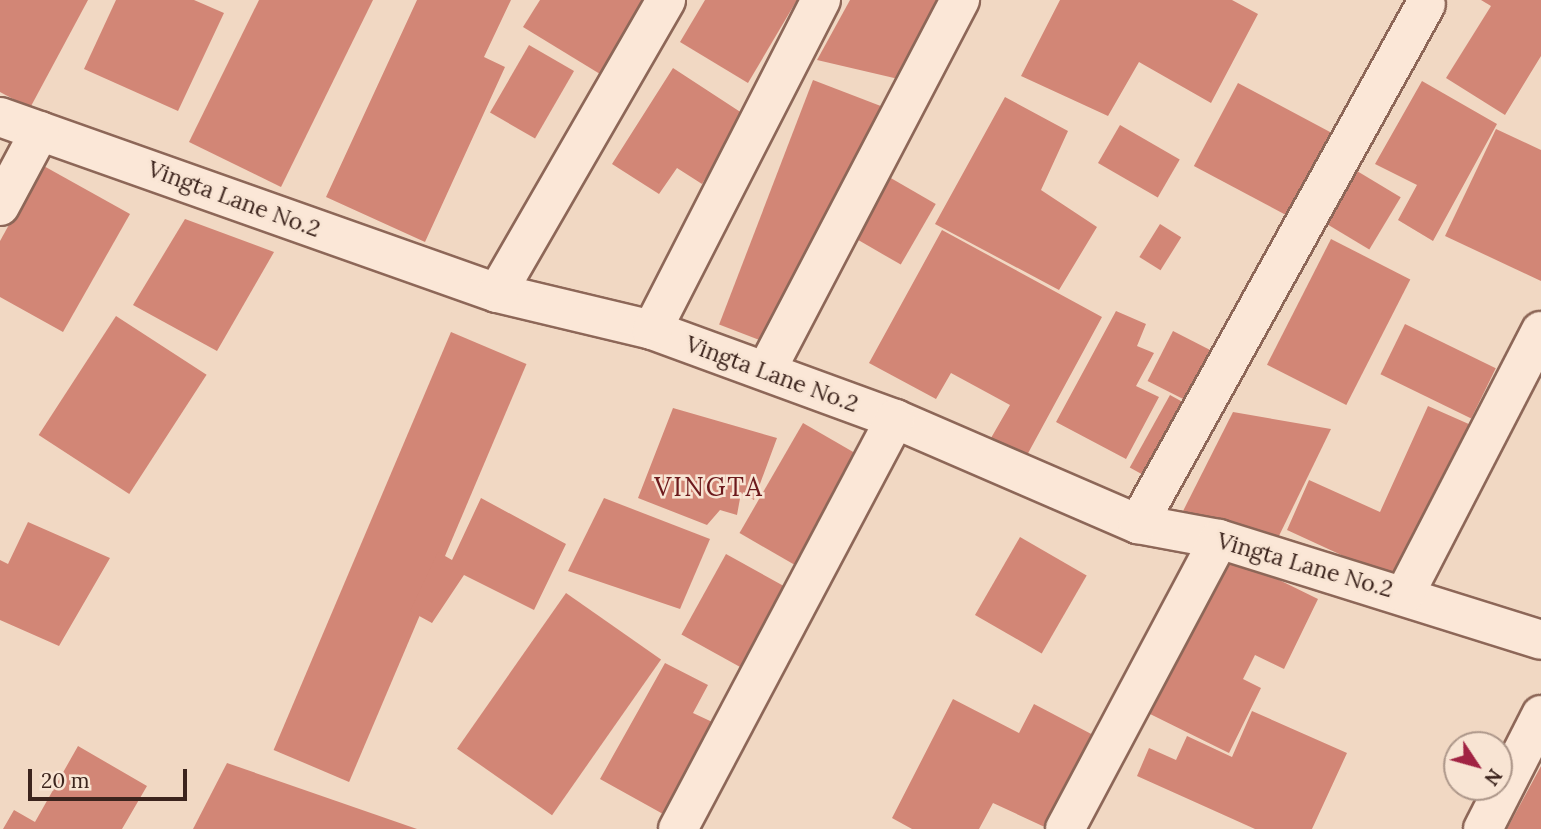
<!DOCTYPE html>
<style>
body{margin:0}
#map{position:relative;width:1541px;height:829px;overflow:hidden;background:#f1d8c3;font-family:Lora,serif}
div>[style]{position:absolute}
[style*='--x']{left:calc(var(--x)*1px);top:calc(var(--y)*1px);width:calc(var(--w)*1px);rotate:calc(var(--a)*1deg)}
.building>*{inset:0;background:#d28676;transform-origin:0 0}
.roads{filter:drop-shadow(2px 0 #8d6758) drop-shadow(-2px 0 #8d6758) drop-shadow(0 2px #8d6758) drop-shadow(0 -2px #8d6758)}
.minor>*{height:38px;margin:-19px;padding:0 19px;transform-origin:19px;border-radius:19px;background:#fbe7d7}
span{translate:-50% -50%;white-space:nowrap;text-align:center;line-height:1.15;-webkit-text-stroke:5px #f8e4d3;paint-order:stroke}
.street-label{font-size:23px;color:#3c241d}
.quarter-label{font-size:26px;color:#6c191c;letter-spacing:2px}
.north{position:absolute;left:1443px;top:731px;width:70px;height:70px;box-sizing:border-box;background:#f8e4d3;border:2px solid #ad978a;border-radius:50%;rotate:126deg;font-size:19px;font-weight:700;line-height:28px;text-align:center;color:#3c241d}
.north::after{content:'';display:block;margin:auto;width:24px;height:32px;background:#a12343;clip-path:polygon(50% 0,100% 100%,50% 72%,0 100%)}
.scale{position:absolute;left:28px;top:769px;width:159px;height:32px;box-sizing:border-box;border:4px solid #3c241d;border-top:0;padding-left:9px;font-size:21px;line-height:24px;white-space:nowrap;color:#3c241d;-webkit-text-stroke:5px #f8e4d3;paint-order:stroke}
</style>
<div id="map">
<div class="building">
<div style="clip-path:polygon(0 0,88px 0,30px 108px,0 92px)"></div>
<div style="clip-path:polygon(116px 0,194px 0,224px 13px,178px 111px,84px 69px)"></div>
<div style="clip-path:polygon(259px 0,373px 0,281px 187px,189px 142px)"></div>
<div style="clip-path:polygon(417px 0,511px 0,484px 57px,505px 67px,425px 242px,326px 197px)"></div>
<div style="clip-path:polygon(540px 0,644px 0,600px 74px,523px 27px)"></div>
<div style="clip-path:polygon(705px 0,797px 0,748px 83px,680px 42px)"></div>
<div style="clip-path:polygon(850px 0,950px 0,907px 81px,817px 60px)"></div>
<div style="clip-path:polygon(1060px 0,1232px 0,1258px 14px,1211px 103px,1139px 62px,1108px 116px,1021px 76px)"></div>
<div style="clip-path:polygon(1481px 0,1541px 0,1541px 56px,1505px 115px,1446px 78px,1491px 6px)"></div>
<div style="left:529px;top:45px;width:52px;height:78px;rotate:30deg"></div>
<div style="clip-path:polygon(673px 68px,745px 115px,702px 184px,677px 168px,659px 194px,612px 164px)"></div>
<div style="left:813px;top:80px;width:83px;height:262px;rotate:21deg"></div>
<div style="clip-path:polygon(1422px 81px,1497px 124px,1433px 241px,1398px 220px,1417px 185px,1375px 164px)"></div>
<div style="left:1238px;top:83px;width:109px;height:94px;rotate:28deg"></div>
<div style="clip-path:polygon(1005px 97px,1068px 131px,1041px 190px,1097px 227px,1059px 290px,935px 224px)"></div>
<div style="left:1120px;top:125px;width:69px;height:44px;rotate:30deg"></div>
<div style="clip-path:polygon(1496px 129px,1541px 150px,1541px 281px,1445px 236px)"></div>
<div style="clip-path:polygon(42px 165px,130px 214px,63px 332px,0 297px,0 241px)"></div>
<div style="left:1357px;top:171px;width:51px;height:61px;rotate:31deg"></div>
<div style="left:889px;top:177px;width:54px;height:70px;rotate:30deg"></div>
<div style="clip-path:polygon(185px 219px,274px 252px,217px 351px,133px 305px)"></div>
<div style="left:1160px;top:224px;width:25px;height:39px;rotate:32deg"></div>
<div style="clip-path:polygon(942px 230px,1102px 317px,1026px 457px,991px 438px,1010px 405px,951px 373px,936px 399px,869px 363px)"></div>
<div style="left:1331px;top:239px;width:89px;height:141px;rotate:27deg"></div>
<div style="clip-path:polygon(1116px 311px,1146px 324px,1137px 346px,1154px 353px,1136px 386px,1159px 397px,1126px 459px,1056px 422px)"></div>
<div style="left:116px;top:316px;width:108px;height:142px;rotate:33deg"></div>
<div style="left:1405px;top:324px;width:101px;height:56px;rotate:26deg"></div>
<div style="left:1173px;top:331px;width:51px;height:56px;rotate:27deg"></div>
<div style="left:451px;top:332px;width:82px;height:454px;rotate:23deg"></div>
<div style="left:1170px;top:395px;width:31px;height:83px;rotate:29deg"></div>
<div style="clip-path:polygon(1428px 406px,1471px 425px,1400px 582px,1287px 530px,1309px 480px,1380px 512px)"></div>
<div style="clip-path:polygon(673px 408px,777px 438px,754px 500px,741px 493px,737px 515px,720px 510px,707px 525px,638px 498px)"></div>
<div style="clip-path:polygon(1233px 412px,1331px 429px,1276px 542px,1178px 521px)"></div>
<div style="left:803px;top:423px;width:78px;height:127px;rotate:30deg"></div>
<div style="clip-path:polygon(481px 498px,566px 544px,534px 610px,464px 575px,432px 623px,410px 611px,438px 552px,452px 560px)"></div>
<div style="clip-path:polygon(604px 498px,710px 539px,680px 609px,568px 571px)"></div>
<div style="clip-path:polygon(28px 522px,110px 558px,59px 646px,0 620px,0 560px,8px 564px)"></div>
<div style="left:1020px;top:537px;width:77px;height:90px;rotate:30deg"></div>
<div style="left:726px;top:554px;width:79px;height:92px;rotate:29deg"></div>
<div style="clip-path:polygon(1226px 554px,1318px 599px,1284px 669px,1255px 655px,1243px 679px,1261px 688px,1229px 753px,1148px 713px)"></div>
<div style="left:566px;top:593px;width:116px;height:190px;rotate:35deg"></div>
<div style="clip-path:polygon(665px 663px,708px 685px,693px 713px,723px 727px,672px 819px,600px 779px)"></div>
<div style="clip-path:polygon(953px 699px,1019px 733px,1034px 704px,1097px 737px,1049px 829px,993px 803px,979px 829px,912px 829px,892px 818px)"></div>
<div style="clip-path:polygon(1252px 711px,1347px 753px,1312px 829px,1255px 829px,1137px 776px,1149px 748px,1176px 760px,1187px 736px,1232px 757px)"></div>
<div style="clip-path:polygon(78px 746px,147px 786px,122px 829px,3px 829px,14px 810px,35px 822px)"></div>
<div style="clip-path:polygon(227px 763px,417px 829px,193px 829px)"></div>
<div style="clip-path:polygon(1541px 766px,1541px 829px,1507px 829px)"></div>
</div>
<div class="roads">
<div class="minor">
<div style="--x:0;--y:117;--w:527;--a:19.5"></div>
<div style="--x:497;--y:293;--w:159;--a:13.4"></div>
<div style="--x:652;--y:330;--w:259;--a:20.1"></div>
<div style="--x:895;--y:419;--w:265;--a:23.4"></div>
<div style="--x:1138;--y:524;--w:82;--a:10.5"></div>
<div style="--x:1219;--y:539;--w:337;--a:17.4"></div>
<div style="--x:0;--y:206;--w:85;--a:-61.9"></div>
<div style="--x:497;--y:293;--w:338;--a:-60"></div>
<div style="--x:652;--y:330;--w:371;--a:-62.9"></div>
<div style="--x:766;--y:371;--w:419;--a:-62.4"></div>
<div style="--x:1138;--y:524;--w:594;--a:-61.02"></div>
<div style="--x:1405;--y:594;--w:296;--a:-62.7"></div>
<div style="--x:678;--y:829;--w:464;--a:-62.1"></div>
<div style="--x:1065;--y:829;--w:328;--a:-62"></div>
<div style="--x:1483;--y:829;--w:128;--a:-63"></div>
</div>
</div>
<div class="street-label">
<span style="left:234px;top:199px;rotate:20deg">Vingta Lane No.2</span>
<span style="left:772px;top:374px;rotate:20deg">Vingta Lane No.2</span>
<span style="left:1305px;top:565px;rotate:16deg">Vingta Lane No.2</span>
</div>
<div class="quarter-label">
<span style="left:709px;top:487px">VINGTA</span>
</div>
<div class="north">N</div>
<div class="scale">20 m</div>
</div>
